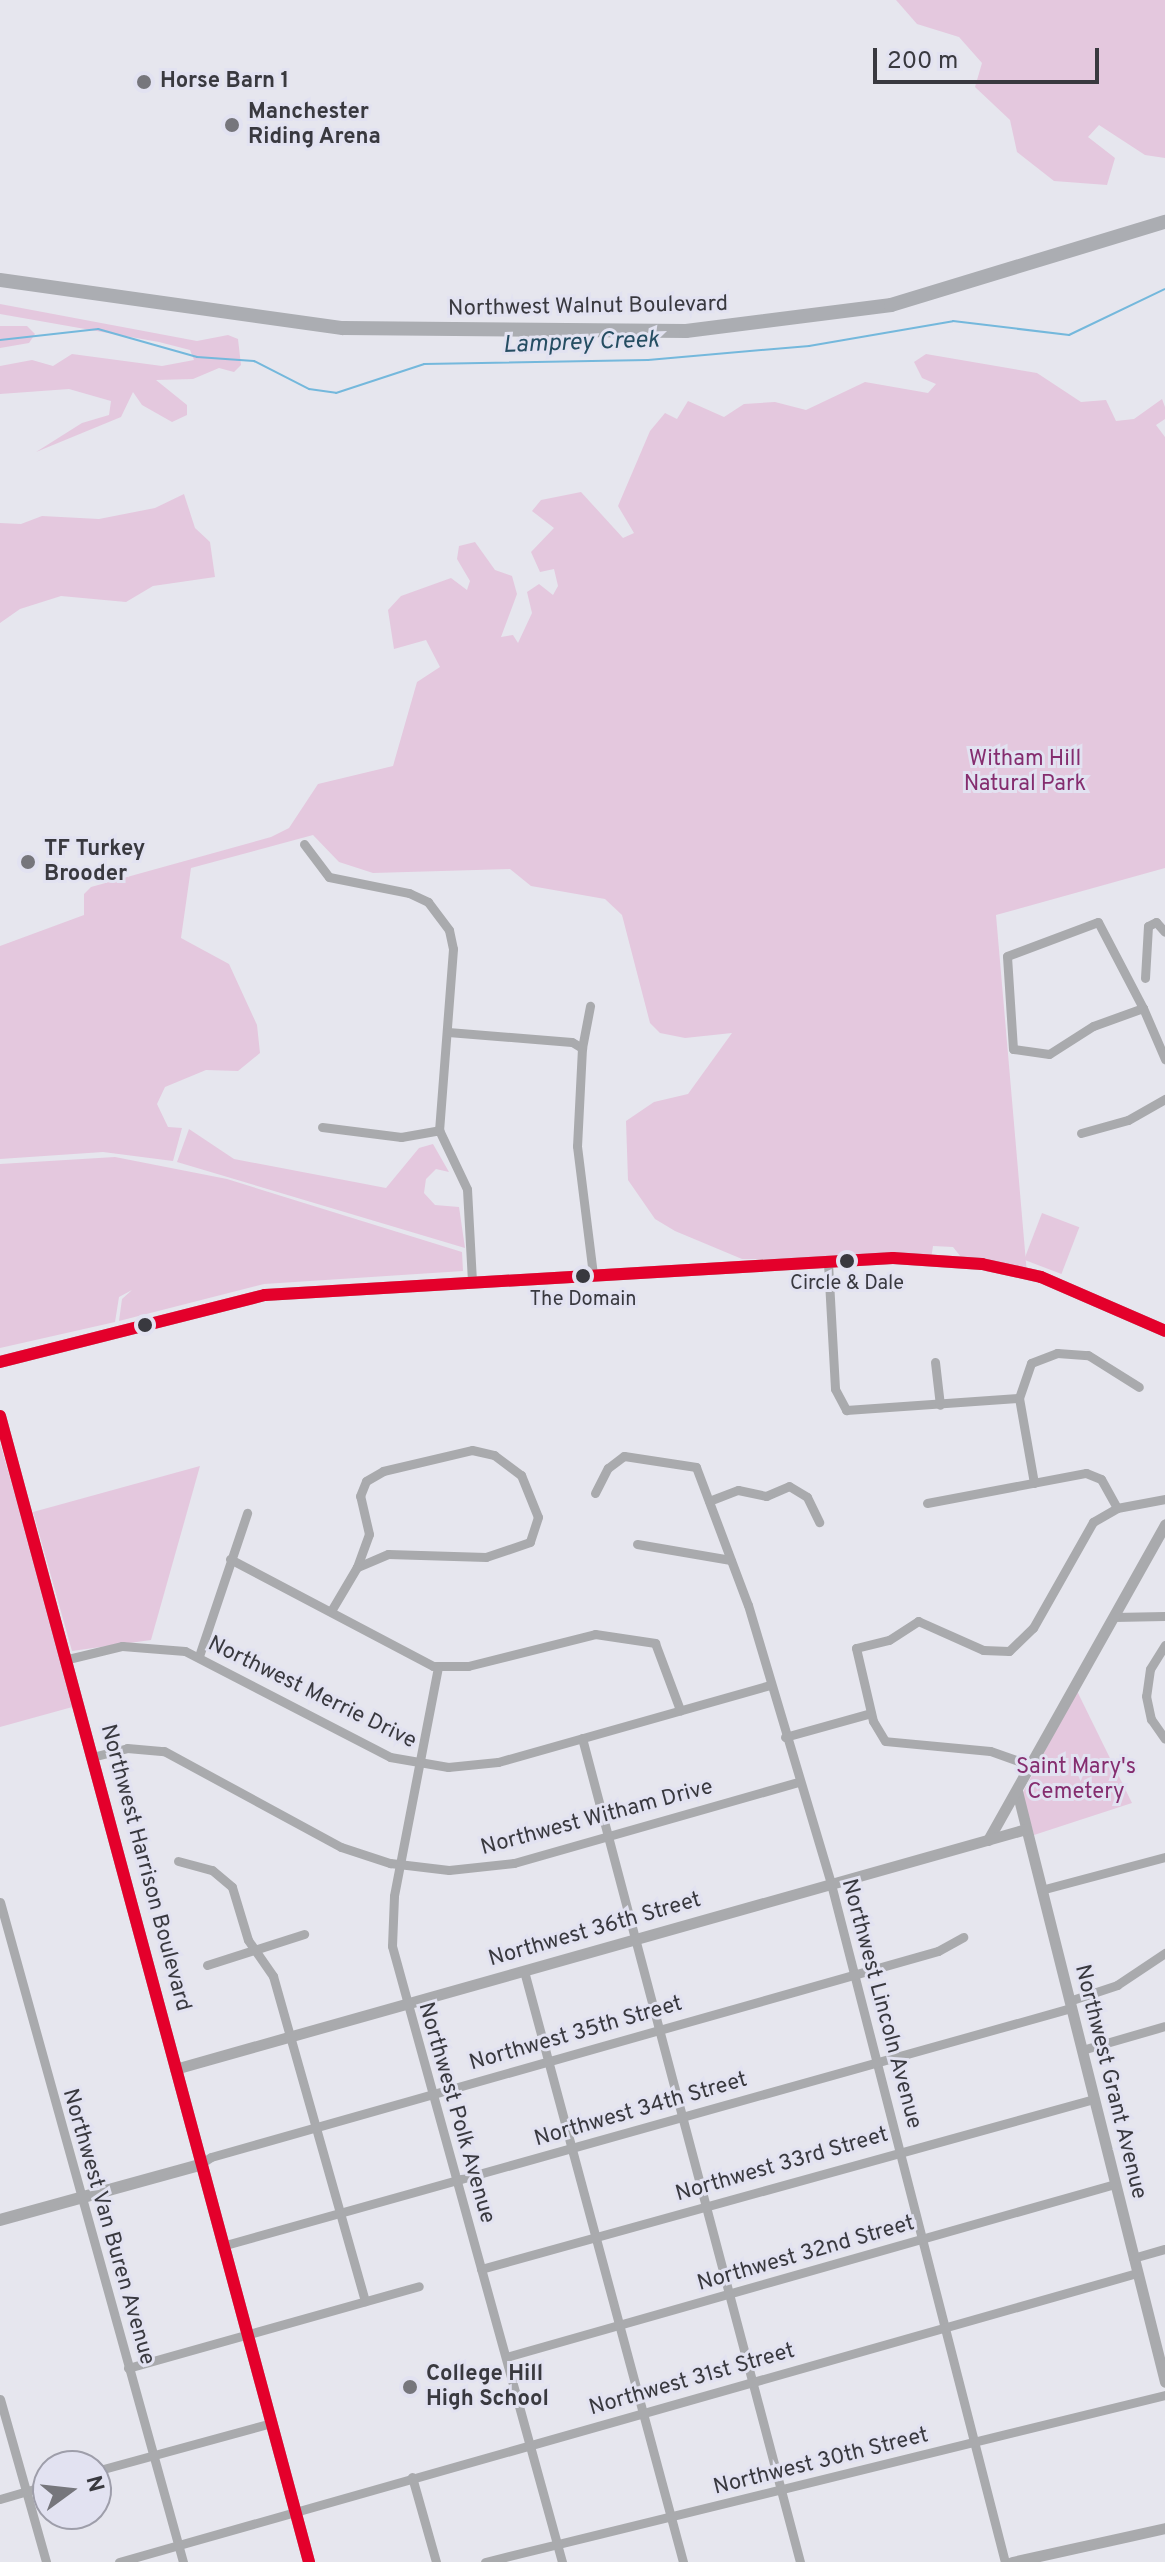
<!DOCTYPE html>
<style>
body{margin:0}
#map{position:relative;width:1165px;height:2562px;overflow:hidden;background:#e6e6ee;font-family:Overpass,sans-serif}
div>[style]{position:absolute}
[style*='--x']{left:calc(var(--x)*1px);top:calc(var(--y)*1px);width:calc(var(--w)*1px);rotate:calc(var(--a)*1deg)}
.green>*{inset:0;background:#e4c8de;transform-origin:0 0}
.stream>*{height:2px;margin:-1px;padding:0 1px;transform-origin:1px;border-radius:1px;background:#74b8dc}
.minor>*{height:9px;margin:-4.5px;padding:0 4.5px;transform-origin:4.5px;border-radius:4.5px;background:#a9aaad}
.tertiary>*{height:11px;margin:-5.5px;padding:0 5.5px;transform-origin:5.5px;border-radius:5.5px;background:#a9aaad}
.secondary>*{height:12px;margin:-6px;padding:0 6px;transform-origin:6px;border-radius:6px;background:#a9aaad}
.primary>*{height:14px;margin:-7px;padding:0 7px;transform-origin:7px;border-radius:7px;background:#abadb2}
.bus-1>*{height:12px;margin:-6px;padding:0 6px;transform-origin:6px;border-radius:6px;background:#e4002b}
.dots>*{width:22px;height:22px;translate:-50% -50%;box-sizing:border-box;border:4px solid #e2e2f1;border-radius:50%}
span{translate:-50% -50%;white-space:nowrap;text-align:center;line-height:1.15;-webkit-text-stroke:6px #e2e2f1;paint-order:stroke}
.bus-label{font-size:20px;color:#39393f}
.poi-label{font-size:22px;color:#39393f;font-weight:700}
.left{translate:0 -50%;text-align:left}
.street-label{font-size:22px;color:#39393f}
.park-label{font-size:22px;color:#852d6f}
.water-label{font-size:24px;color:#254d62;font-style:italic}
.north{position:absolute;left:32px;top:2450px;width:80px;height:80px;box-sizing:border-box;background:#e2e2f1;border:2px solid #9e9eaa;border-radius:50%;rotate:75deg;font-size:22px;font-weight:700;line-height:32px;text-align:center;color:#39393f}
.north::after{content:'';display:block;margin:auto;width:28px;height:36px;background:#76767c;clip-path:polygon(50% 0,100% 100%,50% 72%,0 100%)}
.scale{position:absolute;left:873px;top:48px;width:226px;height:36px;box-sizing:border-box;border:4px solid #39393f;border-top:0;padding-left:10px;font-size:24px;line-height:28px;white-space:nowrap;color:#39393f;-webkit-text-stroke:6px #e2e2f1;paint-order:stroke}
</style>
<div id="map">
<div class="green">
<div style="clip-path:polygon(896px 0,1165px 0,1165px 158px,1145px 155px,1099px 125px,1088px 137px,1115px 158px,1107px 185px,1054px 181px,1017px 152px,1010px 120px,975px 87px,982px 63px,959px 37px,917px 24px)"></div>
<div style="clip-path:polygon(0 304px,197px 341px,228px 335px,238px 339px,241px 365px,234px 372px,219px 368px,193px 379px,156px 380px,187px 405px,187px 415px,172px 422px,142px 405px,133px 392px,121px 417px,36px 452px,82px 423px,109px 415px,111px 401px,69px 389px,0 394px,0 366px,32px 360px,53px 366px,72px 354px,162px 366px,194px 360px,190px 350px,159px 342px,0 314px)"></div>
<div style="clip-path:polygon(0 326px,27px 326px,35px 334px,29px 343px,0 348px)"></div>
<div style="clip-path:polygon(926px 354px,1037px 373px,1081px 402px,1106px 400px,1116px 421px,1134px 419px,1162px 399px,1165px 407px,1165px 419px,1156px 425px,1165px 437px,1165px 868px,996px 915px,1027px 1274px,965px 1262px,953px 1247px,933px 1246px,931px 1259px,742px 1259px,675px 1231px,655px 1219px,628px 1180px,626px 1121px,654px 1102px,688px 1094px,732px 1033px,685px 1038px,660px 1033px,650px 1023px,622px 915px,605px 899px,531px 886px,510px 869px,373px 873px,339px 862px,313px 835px,191px 868px,181px 938px,229px 964px,257px 1025px,260px 1053px,238px 1071px,206px 1070px,165px 1087px,157px 1104px,168px 1127px,182px 1128px,173px 1161px,103px 1152px,0 1159px,0 946px,84px 915px,84px 894px,91px 887px,271px 837px,289px 828px,318px 784px,393px 766px,417px 682px,440px 667px,426px 640px,394px 649px,388px 610px,401px 596px,451px 578px,467px 590px,470px 581px,457px 559px,459px 546px,475px 542px,495px 570px,512px 576px,517px 594px,501px 637px,513px 635px,518px 643px,532px 613px,527px 592px,539px 584px,553px 595px,558px 586px,554px 569px,540px 572px,531px 552px,554px 528px,532px 511px,541px 500px,581px 492px,623px 538px,634px 533px,618px 506px,650px 431px,665px 413px,677px 419px,688px 401px,724px 417px,744px 404px,775px 402px,806px 410px,865px 382px,928px 393px,936px 384px,922px 378px,914px 362px)"></div>
<div style="clip-path:polygon(184px 494px,195px 528px,210px 542px,215px 577px,153px 586px,126px 602px,61px 596px,20px 609px,0 623px,0 523px,21px 524px,42px 516px,99px 519px,155px 508px)"></div>
<div style="clip-path:polygon(189px 1129px,234px 1159px,386px 1188px,419px 1148px,433px 1144px,449px 1172px,436px 1169px,426px 1179px,424px 1193px,435px 1205px,459px 1207px,465px 1248px,177px 1162px)"></div>
<div style="clip-path:polygon(115px 1157px,227px 1179px,462px 1252px,463px 1271px,264px 1284px,119px 1321px,122px 1299px,132px 1290px,119px 1297px,115px 1322px,0 1348px,0 1164px)"></div>
<div style="left:1042px;top:1213px;width:40px;height:50px;rotate:21deg"></div>
<div style="clip-path:polygon(0 1443px,76px 1706px,0 1727px)"></div>
<div style="clip-path:polygon(200px 1466px,151px 1640px,72px 1651px,33px 1512px)"></div>
<div style="clip-path:polygon(1077px 1691px,1132px 1803px,1034px 1835px,1022px 1794px)"></div>
</div>
<div class="stream">
<div style="--x:0;--y:340;--w:99;--a:-6.4"></div>
<div style="--x:98;--y:329;--w:103;--a:15.8"></div>
<div style="--x:197;--y:357;--w:57;--a:4"></div>
<div style="--x:254;--y:361;--w:62;--a:27"></div>
<div style="--x:309;--y:389;--w:27;--a:8"></div>
<div style="--x:336;--y:393;--w:93;--a:-18.2"></div>
<div style="--x:424;--y:364;--w:224;--a:-1"></div>
<div style="--x:648;--y:360;--w:162;--a:-5"></div>
<div style="--x:809;--y:346;--w:146;--a:-9.8"></div>
<div style="--x:953;--y:321;--w:117;--a:6.9"></div>
<div style="--x:1069;--y:335;--w:106;--a:-25.6"></div>
</div>
<div class="minor">
<div style="--x:304;--y:844;--w:41;--a:52.9"></div>
<div style="--x:329;--y:877;--w:82;--a:11.3"></div>
<div style="--x:409;--y:893;--w:21;--a:25"></div>
<div style="--x:428;--y:902;--w:35;--a:53"></div>
<div style="--x:449;--y:930;--w:19;--a:78"></div>
<div style="--x:453;--y:949;--w:182;--a:94.4"></div>
<div style="--x:439;--y:1130;--w:65;--a:64.6"></div>
<div style="--x:467;--y:1189;--w:93;--a:86.9"></div>
<div style="--x:1145;--y:978;--w:52;--a:-86.7"></div>
<div style="--x:1148;--y:926;--w:9;--a:-27"></div>
<div style="--x:1156;--y:922;--w:13;--a:48"></div>
<div style="--x:1143;--y:1008;--w:53;--a:160.2"></div>
<div style="--x:1093;--y:1026;--w:52;--a:147.5"></div>
<div style="--x:1049;--y:1054;--w:36;--a:-172"></div>
<div style="--x:1013;--y:1049;--w:93;--a:-93.7"></div>
<div style="--x:1007;--y:956;--w:97;--a:-20.5"></div>
<div style="--x:1098;--y:922;--w:97;--a:62.4"></div>
<div style="--x:1143;--y:1008;--w:56;--a:66.7"></div>
<div style="--x:448;--y:1032;--w:124;--a:4.6"></div>
<div style="--x:572;--y:1042;--w:12;--a:31"></div>
<div style="--x:582;--y:1048;--w:98;--a:92.9"></div>
<div style="--x:577;--y:1146;--w:130;--a:82.9"></div>
<div style="--x:582;--y:1048;--w:43;--a:-79.2"></div>
<div style="--x:322;--y:1127;--w:80;--a:7.2"></div>
<div style="--x:401;--y:1137;--w:39;--a:-10"></div>
<div style="--x:1081;--y:1133;--w:49;--a:-15.5"></div>
<div style="--x:1128;--y:1120;--w:43;--a:-29.6"></div>
<div style="--x:828;--y:1263;--w:126;--a:86.8"></div>
<div style="--x:835;--y:1389;--w:24;--a:62"></div>
<div style="--x:846;--y:1410;--w:173;--a:-4"></div>
<div style="--x:935;--y:1362;--w:43;--a:83.4"></div>
<div style="--x:472;--y:1450;--w:23;--a:13"></div>
<div style="--x:494;--y:1455;--w:34;--a:37"></div>
<div style="--x:521;--y:1475;--w:45;--a:68"></div>
<div style="--x:538;--y:1517;--w:26;--a:108"></div>
<div style="--x:530;--y:1542;--w:46;--a:161.2"></div>
<div style="--x:486;--y:1557;--w:98;--a:-178.2"></div>
<div style="--x:388;--y:1554;--w:34;--a:157"></div>
<div style="--x:357;--y:1567;--w:35;--a:-70"></div>
<div style="--x:369;--y:1534;--w:39;--a:-103"></div>
<div style="--x:360;--y:1496;--w:16;--a:-68"></div>
<div style="--x:366;--y:1481;--w:20;--a:-30"></div>
<div style="--x:383;--y:1471;--w:91;--a:-13.3"></div>
<div style="--x:1034;--y:1483;--w:86;--a:-100"></div>
<div style="--x:1019;--y:1398;--w:37;--a:-71"></div>
<div style="--x:1031;--y:1363;--w:28;--a:-21"></div>
<div style="--x:1057;--y:1353;--w:31;--a:4"></div>
<div style="--x:1088;--y:1355;--w:60;--a:32.1"></div>
<div style="--x:595;--y:1493;--w:28;--a:-63"></div>
<div style="--x:608;--y:1468;--w:20;--a:-37"></div>
<div style="--x:624;--y:1456;--w:73;--a:8.7"></div>
<div style="--x:696;--y:1467;--w:147;--a:69.4"></div>
<div style="--x:748;--y:1605;--w:291;--a:73.4"></div>
<div style="--x:831;--y:1884;--w:700;--a:75.61"></div>
<div style="--x:709;--y:1501;--w:31;--a:-21"></div>
<div style="--x:738;--y:1490;--w:29;--a:12"></div>
<div style="--x:766;--y:1496;--w:25;--a:-23"></div>
<div style="--x:789;--y:1486;--w:21;--a:31"></div>
<div style="--x:807;--y:1497;--w:28;--a:64"></div>
<div style="--x:927;--y:1503;--w:162;--a:-10.7"></div>
<div style="--x:1086;--y:1473;--w:16;--a:22"></div>
<div style="--x:1101;--y:1479;--w:33;--a:61"></div>
<div style="--x:637;--y:1544;--w:95;--a:9.7"></div>
<div style="--x:230;--y:1559;--w:229;--a:27.8"></div>
<div style="--x:433;--y:1666;--w:35;--a:0"></div>
<div style="--x:468;--y:1666;--w:131;--a:-14.1"></div>
<div style="--x:595;--y:1634;--w:61;--a:8.5"></div>
<div style="--x:655;--y:1643;--w:72;--a:69.5"></div>
<div style="--x:331;--y:1611;--w:51;--a:-59.4"></div>
<div style="--x:1114;--y:1617;--w:51;--a:-1.1"></div>
<div style="--x:1165;--y:1645;--w:28;--a:122"></div>
<div style="--x:1150;--y:1669;--w:27;--a:98"></div>
<div style="--x:1146;--y:1696;--w:24;--a:78"></div>
<div style="--x:1151;--y:1719;--w:24;--a:55"></div>
<div style="--x:199;--y:1656;--w:151;--a:-71.4"></div>
<div style="--x:68;--y:1659;--w:56;--a:-13.5"></div>
<div style="--x:122;--y:1646;--w:63;--a:4.5"></div>
<div style="--x:185;--y:1651;--w:231;--a:27.3"></div>
<div style="--x:390;--y:1757;--w:59;--a:9.8"></div>
<div style="--x:448;--y:1767;--w:50;--a:-5.7"></div>
<div style="--x:498;--y:1762;--w:283;--a:-15.8"></div>
<div style="--x:438;--y:1667;--w:233;--a:100.9"></div>
<div style="--x:394;--y:1896;--w:50;--a:92.3"></div>
<div style="--x:392;--y:1946;--w:639;--a:74.57"></div>
<div style="--x:785;--y:1737;--w:89;--a:-15.6"></div>
<div style="--x:582;--y:1738;--w:852;--a:75.18"></div>
<div style="--x:96;--y:1756;--w:32;--a:-14"></div>
<div style="--x:127;--y:1748;--w:37;--a:5"></div>
<div style="--x:164;--y:1751;--w:201;--a:28.5"></div>
<div style="--x:341;--y:1847;--w:52;--a:18.1"></div>
<div style="--x:390;--y:1863;--w:59;--a:6.8"></div>
<div style="--x:449;--y:1870;--w:65;--a:-6.1"></div>
<div style="--x:514;--y:1863;--w:295;--a:-15.9"></div>
<div style="--x:1030;--y:1765;--w:42;--a:-160.7"></div>
<div style="--x:990;--y:1751;--w:105;--a:-174.6"></div>
<div style="--x:885;--y:1741;--w:23;--a:-121"></div>
<div style="--x:873;--y:1721;--w:75;--a:-103.1"></div>
<div style="--x:856;--y:1648;--w:34;--a:-14"></div>
<div style="--x:889;--y:1640;--w:35;--a:-33"></div>
<div style="--x:918;--y:1621;--w:71;--a:24"></div>
<div style="--x:983;--y:1650;--w:26;--a:2"></div>
<div style="--x:1009;--y:1651;--w:33;--a:-44"></div>
<div style="--x:1033;--y:1628;--w:122;--a:-60.5"></div>
<div style="--x:1093;--y:1522;--w:28;--a:-30"></div>
<div style="--x:1117;--y:1508;--w:49;--a:-10.6"></div>
<div style="--x:178;--y:1861;--w:35;--a:15"></div>
<div style="--x:212;--y:1870;--w:26;--a:40"></div>
<div style="--x:232;--y:1887;--w:55;--a:73.2"></div>
<div style="--x:248;--y:1940;--w:44;--a:55.2"></div>
<div style="--x:273;--y:1976;--w:338;--a:74.2"></div>
<div style="--x:1041;--y:1890;--w:128;--a:-14.9"></div>
<div style="--x:0;--y:1902;--w:685;--a:74.5"></div>
<div style="--x:207;--y:1965;--w:102;--a:-17.7"></div>
<div style="--x:524;--y:1971;--w:612;--a:74.94"></div>
<div style="--x:1069;--y:2001;--w:51;--a:-18.4"></div>
<div style="--x:1117;--y:1985;--w:58;--a:-33.7"></div>
<div style="--x:1082;--y:2050;--w:86;--a:-16.1"></div>
<div style="--x:199;--y:2165;--w:14;--a:-34"></div>
<div style="--x:211;--y:2157;--w:756;--a:-15.82"></div>
<div style="--x:938;--y:1951;--w:29;--a:-29"></div>
<div style="--x:222;--y:2246;--w:882;--a:-15.66"></div>
<div style="--x:1133;--y:2258;--w:33;--a:-16"></div>
<div style="--x:481;--y:2269;--w:636;--a:-15.5"></div>
<div style="--x:506;--y:2357;--w:633;--a:-15.86"></div>
<div style="--x:128;--y:2368;--w:302;--a:-15.7"></div>
<div style="--x:0;--y:2399;--w:169;--a:74.2"></div>
<div style="--x:96;--y:2471;--w:181;--a:-15.3"></div>
<div style="--x:412;--y:2477;--w:88;--a:74.2"></div>
<div style="--x:0;--y:2499;--w:50;--a:-16.3"></div>
<div style="--x:119;--y:2562;--w:1058;--a:-15.85"></div>
<div style="--x:485;--y:2562;--w:700;--a:-13.8"></div>
</div>
<div class="tertiary">
<div style="--x:1017;--y:1791;--w:609;--a:75.94"></div>
<div style="--x:988;--y:1840;--w:362;--a:-60.7"></div>
<div style="--x:175;--y:2069;--w:884;--a:-15.75"></div>
<div style="--x:1012;--y:2562;--w:157;--a:-12.5"></div>
</div>
<div class="secondary">
<div style="--x:0;--y:1362;--w:273;--a:-14.2"></div>
<div style="--x:265;--y:1295;--w:629;--a:-3.37"></div>
<div style="--x:893;--y:1258;--w:89;--a:3.9"></div>
<div style="--x:982;--y:1264;--w:60;--a:12.4"></div>
<div style="--x:1041;--y:1277;--w:135;--a:23.5"></div>
<div style="--x:0;--y:1416;--w:1187;--a:74.91"></div>
<div style="--x:0;--y:2220;--w:206;--a:-15.4"></div>
</div>
<div class="primary">
<div style="--x:0;--y:280;--w:346;--a:8"></div>
<div style="--x:343;--y:328;--w:343;--a:0.5"></div>
<div style="--x:686;--y:331;--w:207;--a:-7.2"></div>
<div style="--x:891;--y:305;--w:286;--a:-16.9"></div>
</div>
<div class="bus-1">
<div style="--x:0;--y:1362;--w:273;--a:-14.2"></div>
<div style="--x:265;--y:1295;--w:629;--a:-3.37"></div>
<div style="--x:893;--y:1258;--w:89;--a:3.9"></div>
<div style="--x:982;--y:1264;--w:60;--a:12.4"></div>
<div style="--x:1041;--y:1277;--w:135;--a:23.5"></div>
<div style="--x:0;--y:1416;--w:1187;--a:74.91"></div>
</div>
<div class="dots">
<div style="left:144px;top:82px;background:#76767c"></div>
<div style="left:232px;top:125px;background:#76767c"></div>
<div style="left:28px;top:862px;background:#76767c"></div>
<div style="left:847px;top:1261px;background:#39393f"></div>
<div style="left:583px;top:1276px;background:#39393f"></div>
<div style="left:145px;top:1325px;background:#39393f"></div>
<div style="left:410px;top:2387px;background:#76767c"></div>
</div>
<div class="bus-label">
<span style="left:847px;top:1284px">Circle &amp; Dale</span>
<span style="left:583px;top:1300px">The Domain</span>
</div>
<div class="poi-label">
<span class="left" style="left:160px;top:82px">Horse Barn 1</span>
<span class="left" style="left:248px;top:125px">Manchester<br>Riding Arena</span>
<span class="left" style="left:44px;top:862px">TF Turkey<br>Brooder</span>
<span class="left" style="left:426px;top:2387px">College Hill<br>High School</span>
</div>
<div class="street-label">
<span style="left:588px;top:307px;rotate:-1deg">Northwest Walnut Boulevard</span>
<span style="left:312px;top:1693px;rotate:26deg">Northwest Merrie Drive</span>
<span style="left:597px;top:1818px;rotate:-15deg">Northwest Witham Drive</span>
<span style="left:145px;top:1868px;rotate:75deg">Northwest Harrison Boulevard</span>
<span style="left:595px;top:1930px;rotate:-16deg">Northwest 36th Street</span>
<span style="left:881px;top:2004px;rotate:75deg">Northwest Lincoln Avenue</span>
<span style="left:576px;top:2034px;rotate:-16deg">Northwest 35th Street</span>
<span style="left:1110px;top:2082px;rotate:76deg">Northwest Grant Avenue</span>
<span style="left:641px;top:2110px;rotate:-16deg">Northwest 34th Street</span>
<span style="left:456px;top:2113px;rotate:74deg">Northwest Polk Avenue</span>
<span style="left:782px;top:2165px;rotate:-16deg">Northwest 33rd Street</span>
<span style="left:108px;top:2227px;rotate:74deg">Northwest Van Buren Avenue</span>
<span style="left:806px;top:2254px;rotate:-16deg">Northwest 32nd Street</span>
<span style="left:692px;top:2380px;rotate:-16deg">Northwest 31st Street</span>
<span style="left:821px;top:2462px;rotate:-14deg">Northwest 30th Street</span>
</div>
<div class="park-label">
<span style="left:1025px;top:772px">Witham Hill<br>Natural Park</span>
<span style="left:1076px;top:1780px">Saint Mary's<br>Cemetery</span>
</div>
<div class="water-label">
<span style="left:581px;top:344px;rotate:-2deg">Lamprey Creek</span>
</div>
<div class="north">N</div>
<div class="scale">200 m</div>
</div>
